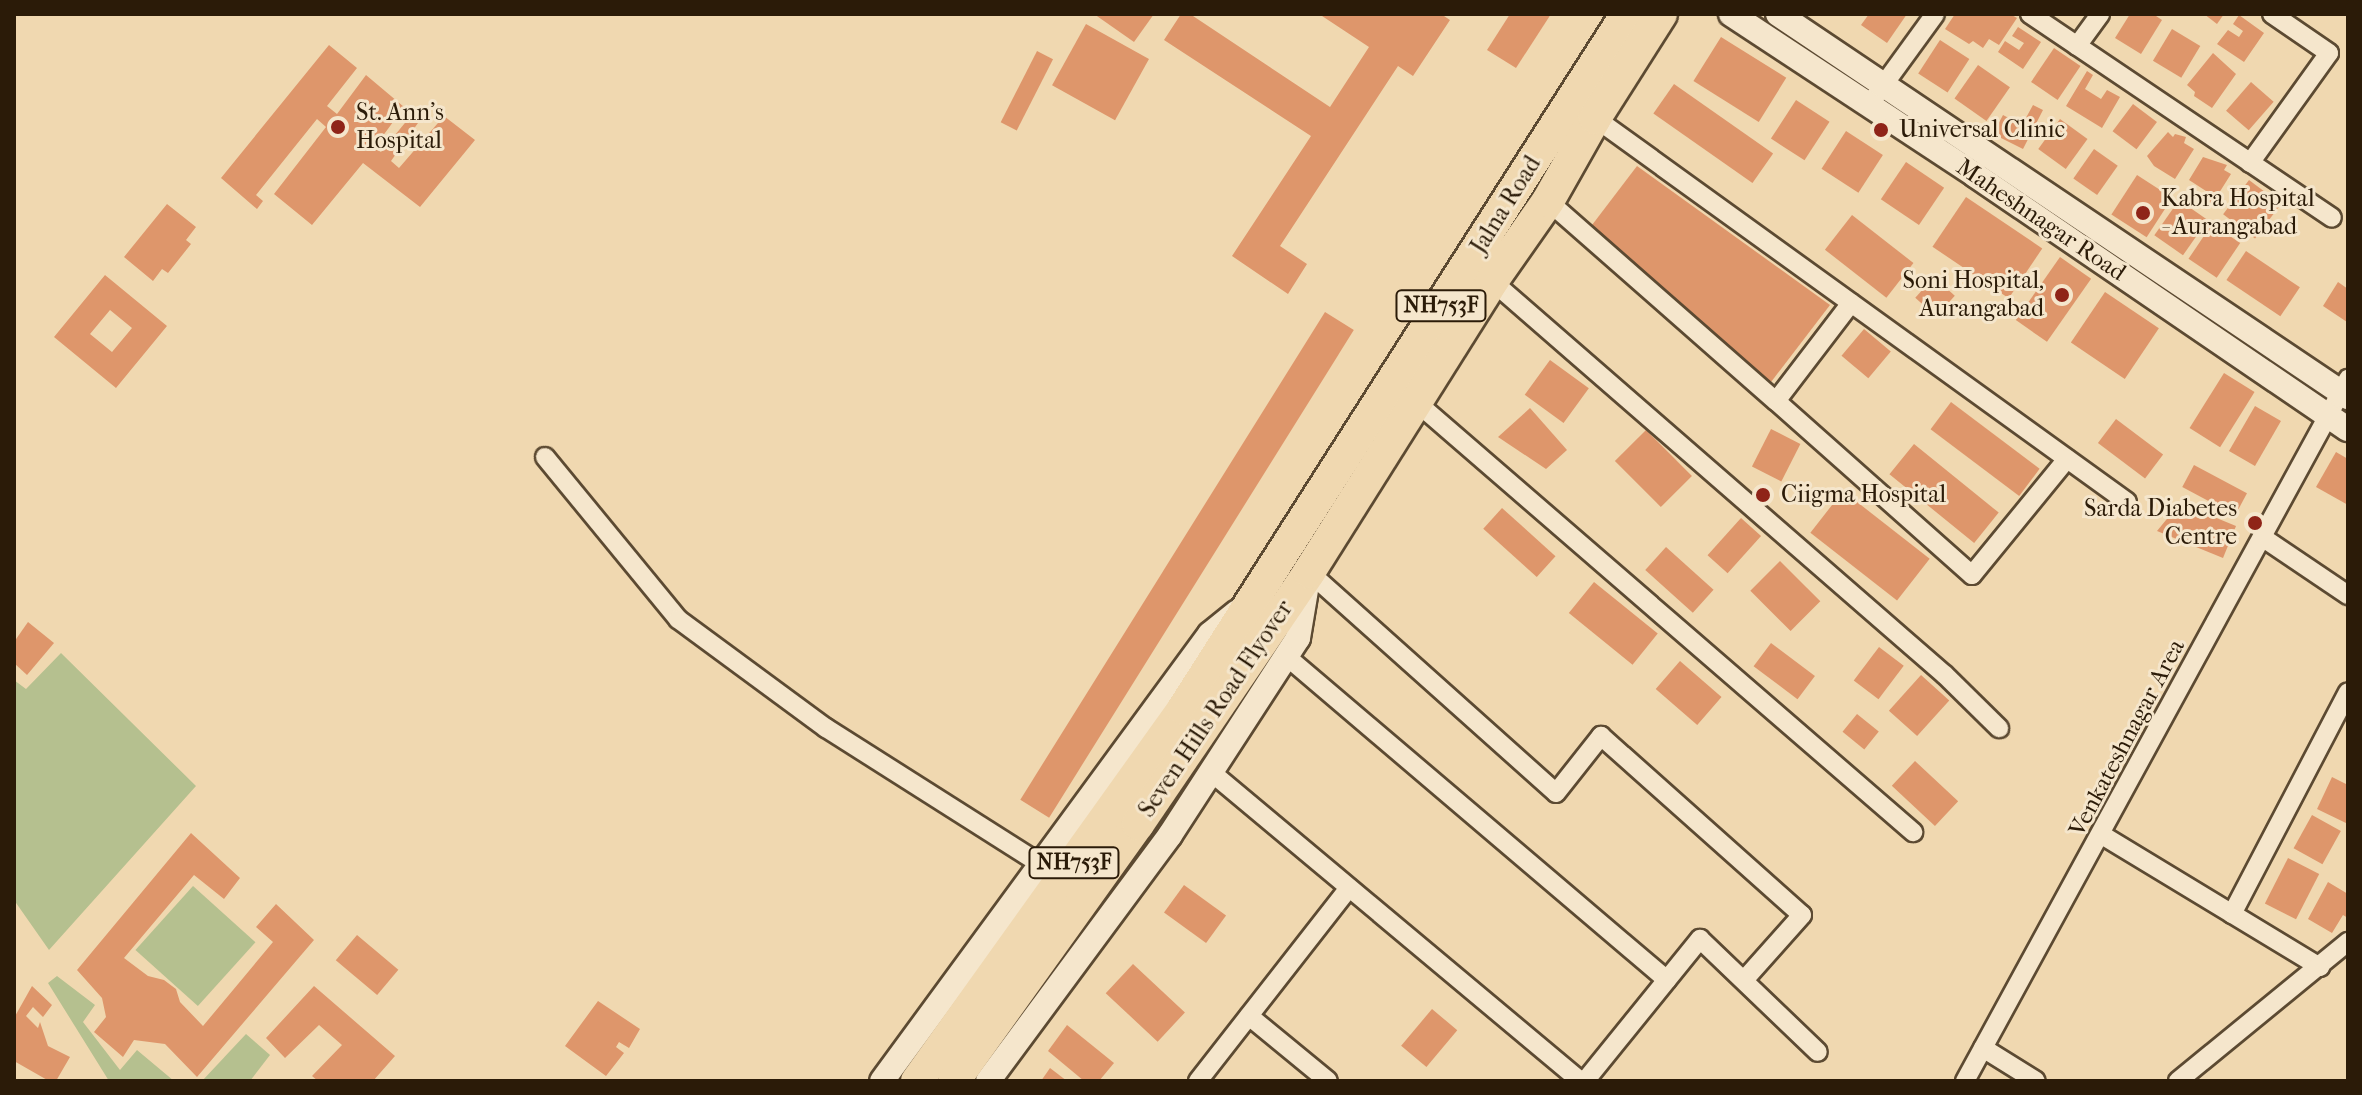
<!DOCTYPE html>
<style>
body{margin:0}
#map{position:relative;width:2362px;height:1095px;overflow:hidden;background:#f0d8b0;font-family:"IM FELL French Canon",serif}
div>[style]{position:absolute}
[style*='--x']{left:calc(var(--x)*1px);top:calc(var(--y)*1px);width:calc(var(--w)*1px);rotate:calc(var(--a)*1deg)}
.green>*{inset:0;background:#b5c08f;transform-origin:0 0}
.building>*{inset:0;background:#de966b;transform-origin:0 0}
.roads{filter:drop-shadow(2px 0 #5c4a32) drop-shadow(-2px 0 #5c4a32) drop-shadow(0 2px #5c4a32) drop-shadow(0 -2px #5c4a32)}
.street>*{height:18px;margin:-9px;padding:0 9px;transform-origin:9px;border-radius:9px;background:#f5e6cc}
.secondary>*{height:24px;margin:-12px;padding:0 12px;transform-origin:12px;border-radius:12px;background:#f5e6cc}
.highway>*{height:32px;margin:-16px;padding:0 16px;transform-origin:16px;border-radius:16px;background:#f0d8b0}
.dots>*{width:22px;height:22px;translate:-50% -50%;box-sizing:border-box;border:4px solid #f5e6cc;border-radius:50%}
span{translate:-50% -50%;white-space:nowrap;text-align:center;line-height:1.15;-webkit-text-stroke:6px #f5e6cc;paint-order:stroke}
.shield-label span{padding:2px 6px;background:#f5e6cc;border:2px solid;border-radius:6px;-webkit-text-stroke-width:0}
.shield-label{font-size:22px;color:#2b1b08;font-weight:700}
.poi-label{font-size:24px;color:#2b1b08}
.left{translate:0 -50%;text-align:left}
.right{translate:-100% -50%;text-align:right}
.street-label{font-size:24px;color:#2b1b08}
.frame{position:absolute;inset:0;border:16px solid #2b1b08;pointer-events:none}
</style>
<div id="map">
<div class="green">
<div style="clip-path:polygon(61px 653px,196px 786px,49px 950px,14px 900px,14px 680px,26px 689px)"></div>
<div style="left:193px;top:886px;width:84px;height:86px;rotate:42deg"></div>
<div style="clip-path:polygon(57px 976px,95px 1005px,83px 1022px,120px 1070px,137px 1050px,174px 1081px,109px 1081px,48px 983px)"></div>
<div style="clip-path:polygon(246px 1034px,270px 1055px,250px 1081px,202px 1081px)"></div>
</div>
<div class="building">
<div style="clip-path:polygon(1094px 14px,1154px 14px,1134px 42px)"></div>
<div style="clip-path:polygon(1181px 14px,1190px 14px,1330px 107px,1369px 47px,1319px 14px,1441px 14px,1450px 20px,1413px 76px,1398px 66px,1280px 246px,1307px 264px,1288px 294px,1232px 256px,1311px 136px,1164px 40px)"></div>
<div style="clip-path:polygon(1510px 14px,1551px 14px,1516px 68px,1487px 50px)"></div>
<div style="clip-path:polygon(1869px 14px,1907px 14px,1887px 43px,1861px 25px)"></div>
<div style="clip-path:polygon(1955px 14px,2010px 14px,2017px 18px,1999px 45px,1989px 39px,1983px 48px,1973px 41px,1969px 44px,1945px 29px)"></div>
<div style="clip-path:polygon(2130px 14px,2153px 14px,2162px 20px,2141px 54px,2115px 38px)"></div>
<div style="clip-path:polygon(2204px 14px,2224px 14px,2217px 24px)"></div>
<div style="clip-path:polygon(2239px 15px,2264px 33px,2244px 62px,2217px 44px,2228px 30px,2239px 37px,2243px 31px,2233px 24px)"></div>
<div style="left:1086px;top:24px;width:72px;height:70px;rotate:29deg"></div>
<div style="clip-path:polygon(2018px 27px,2041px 42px,2023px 69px,1998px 52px,2005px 41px,2019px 50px,2024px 43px,2012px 36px)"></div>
<div style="left:2172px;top:29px;width:33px;height:37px;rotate:31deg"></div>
<div style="left:1721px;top:37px;width:77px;height:52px;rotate:32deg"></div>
<div style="left:1940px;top:40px;width:35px;height:40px;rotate:33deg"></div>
<div style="clip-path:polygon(329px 45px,357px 68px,327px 106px,337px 114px,366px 75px,404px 107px,374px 148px,381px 152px,409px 118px,418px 123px,391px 161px,399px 168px,444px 116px,475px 140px,420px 207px,363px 163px,312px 225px,274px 194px,326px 127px,317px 119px,256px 195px,263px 201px,257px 209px,221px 178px)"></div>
<div style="left:2054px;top:48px;width:32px;height:41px;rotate:34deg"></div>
<div style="left:1037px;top:51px;width:18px;height:80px;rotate:27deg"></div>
<div style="clip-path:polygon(2213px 53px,2236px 74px,2212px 108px,2194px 96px,2195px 92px,2187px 85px)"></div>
<div style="left:1978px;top:65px;width:39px;height:41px;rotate:35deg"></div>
<div style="clip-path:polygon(2087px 71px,2093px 75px,2085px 89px,2101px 99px,2107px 90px,2120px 97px,2102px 128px,2066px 106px)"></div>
<div style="left:2251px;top:82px;width:30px;height:38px;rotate:41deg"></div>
<div style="left:1674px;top:84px;width:121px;height:36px;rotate:35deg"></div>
<div style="left:1796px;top:100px;width:40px;height:46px;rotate:33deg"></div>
<div style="left:2133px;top:104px;width:30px;height:34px;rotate:37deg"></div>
<div style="clip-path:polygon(2033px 105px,2043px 110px,2023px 149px,1993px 134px,2003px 115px,2022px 125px)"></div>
<div style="left:2060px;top:119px;width:34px;height:37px;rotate:36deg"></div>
<div style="left:1846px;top:131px;width:44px;height:45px;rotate:33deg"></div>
<div style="clip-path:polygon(2168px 132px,2173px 137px,2175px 134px,2186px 137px,2184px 143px,2194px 149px,2175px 179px,2154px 166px,2147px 156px)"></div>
<div style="left:2094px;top:149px;width:29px;height:36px;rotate:35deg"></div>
<div style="clip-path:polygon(2203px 157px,2227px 165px,2224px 170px,2231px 174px,2212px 204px,2202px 198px,2206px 191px,2189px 180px)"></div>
<div style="left:1906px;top:162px;width:46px;height:45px;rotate:34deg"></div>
<div style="clip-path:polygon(1637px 166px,1830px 305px,1768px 386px,1589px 229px)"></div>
<div style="left:2137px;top:175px;width:42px;height:47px;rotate:33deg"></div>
<div style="left:2249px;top:180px;width:40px;height:43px;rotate:37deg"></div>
<div style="left:1966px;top:197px;width:92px;height:60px;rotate:34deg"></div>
<div style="left:2179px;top:200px;width:35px;height:43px;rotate:35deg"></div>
<div style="clip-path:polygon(167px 204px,196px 227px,186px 240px,191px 244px,168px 273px,162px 269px,153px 281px,124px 257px)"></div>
<div style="left:1852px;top:215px;width:78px;height:44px;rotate:38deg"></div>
<div style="left:2212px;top:224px;width:34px;height:42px;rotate:34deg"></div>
<div style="left:2246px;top:251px;width:65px;height:35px;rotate:34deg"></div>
<div style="left:2060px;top:257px;width:38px;height:77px;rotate:35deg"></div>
<div style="clip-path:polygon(evenodd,105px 275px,167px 326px,116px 388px,54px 337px,105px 275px,110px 310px,132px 328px,112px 352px,90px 334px,110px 310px)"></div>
<div style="left:1934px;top:277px;width:28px;height:28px;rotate:42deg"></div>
<div style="clip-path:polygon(2338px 282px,2348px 289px,2347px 322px,2323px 306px)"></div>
<div style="left:2105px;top:292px;width:65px;height:61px;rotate:34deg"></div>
<div style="left:1325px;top:312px;width:34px;height:575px;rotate:32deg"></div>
<div style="left:1864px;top:329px;width:35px;height:35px;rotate:40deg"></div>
<div style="left:1550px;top:360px;width:48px;height:43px;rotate:36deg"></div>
<div style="left:2224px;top:373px;width:36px;height:65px;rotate:32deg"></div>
<div style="left:1951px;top:402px;width:111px;height:34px;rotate:37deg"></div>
<div style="left:2255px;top:406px;width:30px;height:52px;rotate:30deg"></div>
<div style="clip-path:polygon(1530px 408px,1567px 450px,1546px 469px,1498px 437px)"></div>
<div style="left:2116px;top:419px;width:59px;height:30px;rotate:37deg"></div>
<div style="left:1771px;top:429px;width:33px;height:42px;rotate:27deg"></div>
<div style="left:1646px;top:430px;width:65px;height:44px;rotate:45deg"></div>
<div style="left:1914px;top:444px;width:109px;height:39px;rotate:39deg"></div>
<div style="clip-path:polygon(2336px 452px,2348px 459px,2348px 505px,2316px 487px)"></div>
<div style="left:2194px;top:465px;width:60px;height:25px;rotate:28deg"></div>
<div style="left:1843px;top:491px;width:110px;height:53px;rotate:38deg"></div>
<div style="clip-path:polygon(2180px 503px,2236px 526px,2223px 558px,2157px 531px)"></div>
<div style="left:1502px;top:508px;width:72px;height:28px;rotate:42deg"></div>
<div style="left:1741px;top:518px;width:27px;height:50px;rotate:42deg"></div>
<div style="left:1666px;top:547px;width:64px;height:31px;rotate:42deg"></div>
<div style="left:1780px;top:561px;width:57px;height:42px;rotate:45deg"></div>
<div style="left:1594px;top:582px;width:82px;height:40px;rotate:39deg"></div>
<div style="clip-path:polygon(28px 622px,54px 643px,27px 675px,14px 663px,14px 642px)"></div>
<div style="left:1771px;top:643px;width:55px;height:29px;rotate:37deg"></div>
<div style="left:1879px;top:647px;width:31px;height:42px;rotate:37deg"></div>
<div style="left:1680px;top:661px;width:55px;height:37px;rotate:41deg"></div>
<div style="left:1921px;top:675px;width:38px;height:48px;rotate:42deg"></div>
<div style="left:1857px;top:714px;width:28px;height:23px;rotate:39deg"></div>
<div style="left:1915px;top:761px;width:59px;height:34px;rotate:43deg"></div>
<div style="clip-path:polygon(2332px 777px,2348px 785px,2348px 824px,2317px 809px)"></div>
<div style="left:2312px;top:815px;width:33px;height:38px;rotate:29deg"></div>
<div style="clip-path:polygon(191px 833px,240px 878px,224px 899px,194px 875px,124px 958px,148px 976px,164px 980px,176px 989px,180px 1002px,203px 1026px,273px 942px,256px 927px,276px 904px,314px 940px,197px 1077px,165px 1044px,134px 1040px,123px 1057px,94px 1032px,106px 1017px,102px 998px,77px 970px)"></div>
<div style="left:2288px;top:858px;width:35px;height:51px;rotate:27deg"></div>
<div style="clip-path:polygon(2328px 882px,2348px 894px,2348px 918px,2343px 915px,2332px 933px,2308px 919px)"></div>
<div style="left:1184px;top:885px;width:52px;height:34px;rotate:36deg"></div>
<div style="left:357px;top:935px;width:54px;height:33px;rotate:40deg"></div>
<div style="left:1133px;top:964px;width:71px;height:40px;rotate:43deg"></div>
<div style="clip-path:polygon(32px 986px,52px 1005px,43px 1017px,33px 1007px,26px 1016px,38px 1028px,40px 1022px,48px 1046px,70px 1057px,56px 1081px,49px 1081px,14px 1061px,14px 1018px)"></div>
<div style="clip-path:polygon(314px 986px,395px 1056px,373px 1081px,318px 1081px,312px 1076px,342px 1045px,319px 1025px,285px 1058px,266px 1038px)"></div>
<div style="clip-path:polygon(598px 1001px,640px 1029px,629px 1048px,619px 1042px,616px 1047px,624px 1053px,606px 1076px,565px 1046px)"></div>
<div style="left:1432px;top:1009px;width:33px;height:48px;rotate:40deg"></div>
<div style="clip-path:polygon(1067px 1025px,1114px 1063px,1099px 1081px,1084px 1081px,1048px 1051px)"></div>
<div style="clip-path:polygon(1050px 1068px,1067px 1081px,1041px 1081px)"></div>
</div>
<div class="roads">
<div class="street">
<div style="--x:2030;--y:14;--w:364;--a:34"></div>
<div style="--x:2077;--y:46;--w:39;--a:-54"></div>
<div style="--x:1869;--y:105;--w:112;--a:-54"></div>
<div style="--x:1595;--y:118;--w:656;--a:35.82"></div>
<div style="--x:2250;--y:163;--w:135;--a:-54.3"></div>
<div style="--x:2329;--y:53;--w:69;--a:-145.6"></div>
<div style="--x:1548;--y:201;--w:303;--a:41.3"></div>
<div style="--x:1492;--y:281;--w:600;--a:41.02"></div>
<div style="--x:1945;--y:675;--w:76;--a:44.5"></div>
<div style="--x:1851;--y:303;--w:123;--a:127.4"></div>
<div style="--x:1776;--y:401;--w:262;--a:41.6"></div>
<div style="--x:1972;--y:575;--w:150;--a:-50.7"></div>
<div style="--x:1415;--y:401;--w:659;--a:40.87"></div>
<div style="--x:545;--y:457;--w:210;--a:50.6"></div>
<div style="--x:678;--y:619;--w:184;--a:36.4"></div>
<div style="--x:826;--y:728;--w:254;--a:32.4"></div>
<div style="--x:2262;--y:537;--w:104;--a:34"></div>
<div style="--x:1309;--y:572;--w:331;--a:41.8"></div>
<div style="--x:1556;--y:793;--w:73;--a:-51.7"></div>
<div style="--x:1601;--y:736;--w:269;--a:41.7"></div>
<div style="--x:1802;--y:915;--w:86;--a:131.7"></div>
<div style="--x:1286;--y:656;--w:500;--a:40.38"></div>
<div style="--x:1211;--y:772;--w:481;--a:39.9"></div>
<div style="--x:2102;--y:835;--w:255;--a:31.2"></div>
<div style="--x:2232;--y:914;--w:250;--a:-62.4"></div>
<div style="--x:1249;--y:1016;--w:102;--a:39.4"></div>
<div style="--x:1983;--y:1048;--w:62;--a:31.9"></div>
<div style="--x:1198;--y:1081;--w:245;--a:-52"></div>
<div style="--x:1585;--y:1081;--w:183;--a:-51"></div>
<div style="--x:1700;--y:939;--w:163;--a:43.8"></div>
<div style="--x:1965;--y:1081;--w:800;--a:-61.38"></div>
<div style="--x:2178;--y:1081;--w:220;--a:-39.3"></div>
</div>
<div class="secondary">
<div style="--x:1731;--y:14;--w:292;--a:33.4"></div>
<div style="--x:1975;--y:175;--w:451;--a:34.3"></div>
<div style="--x:1778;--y:14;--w:687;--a:33.9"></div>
<div style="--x:882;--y:1081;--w:554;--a:-53.73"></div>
<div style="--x:1210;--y:634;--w:35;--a:-39"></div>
<div style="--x:988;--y:1081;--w:306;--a:-53.5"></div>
<div style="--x:1170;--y:835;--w:235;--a:-57"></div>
<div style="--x:1298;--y:638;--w:61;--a:-80.5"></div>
</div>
<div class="highway">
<div style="--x:917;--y:1081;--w:457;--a:-54.4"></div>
<div style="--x:1183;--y:709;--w:825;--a:-57.43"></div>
<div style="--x:954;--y:1081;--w:316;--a:-54.4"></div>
<div style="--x:1138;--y:824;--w:305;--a:-55.8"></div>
<div style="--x:1309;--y:572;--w:344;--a:-57.8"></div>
<div style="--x:1492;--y:281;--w:98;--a:-55"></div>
<div style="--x:1548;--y:201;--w:95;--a:-60.5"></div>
<div style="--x:1595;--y:118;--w:123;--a:-57.6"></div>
</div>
</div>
<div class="dots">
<div style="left:338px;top:127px;background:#8f2418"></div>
<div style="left:1881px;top:130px;background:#8f2418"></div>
<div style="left:2143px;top:213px;background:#8f2418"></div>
<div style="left:2062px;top:295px;background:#8f2418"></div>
<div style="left:1763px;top:495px;background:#8f2418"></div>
<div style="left:2255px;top:523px;background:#8f2418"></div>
</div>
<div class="shield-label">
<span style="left:1441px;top:306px">NH753F</span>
<span style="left:1074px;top:863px">NH753F</span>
</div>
<div class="poi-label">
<span class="left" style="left:356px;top:127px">St. Ann's<br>Hospital</span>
<span class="left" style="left:1899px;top:130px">Universal Clinic</span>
<span class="left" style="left:2161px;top:213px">Kabra Hospital<br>- Aurangabad</span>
<span class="right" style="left:2044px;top:295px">Soni Hospital,<br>Aurangabad</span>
<span class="left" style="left:1781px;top:495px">Ciigma Hospital</span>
<span class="right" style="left:2237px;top:523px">Sarda Diabetes<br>Centre</span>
</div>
<div class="street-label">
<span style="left:1506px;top:205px;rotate:-58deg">Jalna Road</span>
<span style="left:2041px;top:220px;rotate:34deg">Maheshnagar Road</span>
<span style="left:1216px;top:709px;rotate:-56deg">Seven Hills Road Flyover</span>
<span style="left:2127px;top:738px;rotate:-62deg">Venkateshnagar Area</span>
</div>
<div class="frame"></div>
</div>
